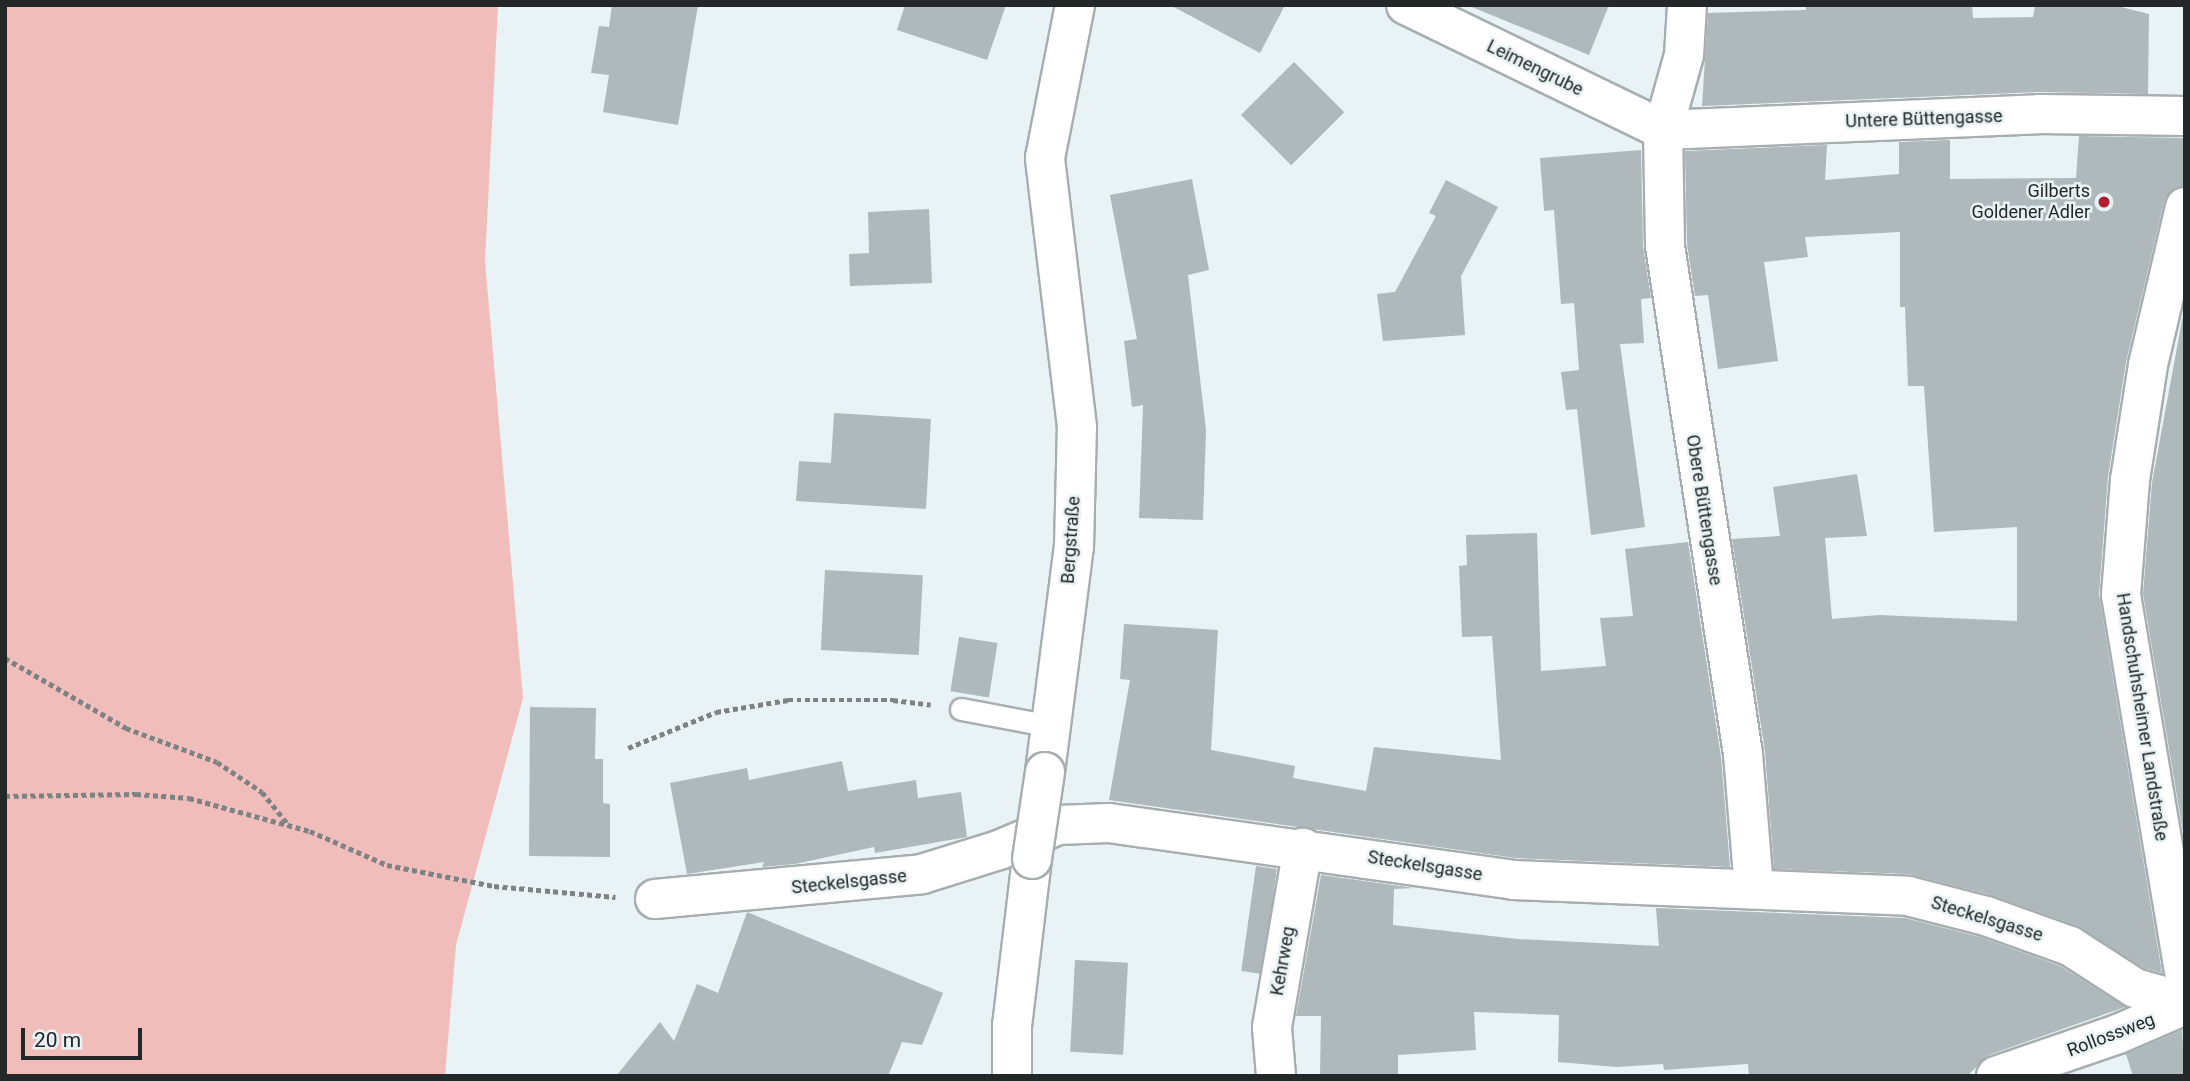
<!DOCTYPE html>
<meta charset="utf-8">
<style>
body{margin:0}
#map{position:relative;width:2190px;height:1081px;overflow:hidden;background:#e9f2f4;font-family:Roboto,sans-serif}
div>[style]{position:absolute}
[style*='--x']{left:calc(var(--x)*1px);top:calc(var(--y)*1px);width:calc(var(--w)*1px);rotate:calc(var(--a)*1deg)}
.green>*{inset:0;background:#f0bdba}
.building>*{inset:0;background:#afb8ba;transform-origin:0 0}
.path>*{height:4.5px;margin-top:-2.25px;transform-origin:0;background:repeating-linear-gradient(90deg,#7d8384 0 5px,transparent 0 8.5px)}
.roads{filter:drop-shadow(2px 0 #a6aeb0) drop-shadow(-2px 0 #a6aeb0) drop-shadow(0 2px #a6aeb0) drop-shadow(0 -2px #a6aeb0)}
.service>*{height:21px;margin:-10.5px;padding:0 10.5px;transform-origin:10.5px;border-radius:10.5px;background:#fff}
.minor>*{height:38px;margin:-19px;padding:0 19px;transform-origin:19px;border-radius:19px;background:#fff}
.bridges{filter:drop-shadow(2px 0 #a6aeb0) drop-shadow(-2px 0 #a6aeb0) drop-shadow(0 2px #a6aeb0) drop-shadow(0 -2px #a6aeb0)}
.minor-bridge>*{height:38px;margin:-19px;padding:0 19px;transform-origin:19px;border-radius:19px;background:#fff}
.dots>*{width:19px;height:19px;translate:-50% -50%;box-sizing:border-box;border:4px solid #e9f2f4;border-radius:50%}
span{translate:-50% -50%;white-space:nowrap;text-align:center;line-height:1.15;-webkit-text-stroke:5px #e9f2f4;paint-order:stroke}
.street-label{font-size:18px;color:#242728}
.poi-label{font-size:18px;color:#242728}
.right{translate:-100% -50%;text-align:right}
.frame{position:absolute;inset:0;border:7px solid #242728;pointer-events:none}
.scale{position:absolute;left:21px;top:1028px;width:121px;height:32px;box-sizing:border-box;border:4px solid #242728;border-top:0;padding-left:9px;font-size:21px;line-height:24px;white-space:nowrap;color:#242728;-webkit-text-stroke:5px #e9f2f4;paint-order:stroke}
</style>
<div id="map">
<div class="green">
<div style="clip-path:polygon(5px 5px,498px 5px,485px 261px,523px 698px,456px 945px,445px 1076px,5px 1076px)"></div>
</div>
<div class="building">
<div style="clip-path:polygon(612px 5px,698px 5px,678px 125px,603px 112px,609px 75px,591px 73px,599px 26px,609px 27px)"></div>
<div style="clip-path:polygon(905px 5px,1006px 5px,987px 60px,897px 30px)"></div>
<div style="clip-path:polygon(1170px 5px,1285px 5px,1260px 53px)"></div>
<div style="clip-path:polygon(1467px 5px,1609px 5px,1589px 55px)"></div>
<div style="clip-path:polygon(1806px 5px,1972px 5px,1973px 18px,2033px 17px,2035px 5px,2113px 5px,2149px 14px,2148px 94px,2038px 92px,1702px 106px,1708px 13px,1806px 10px)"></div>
<div style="left:1294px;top:62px;width:71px;height:75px;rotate:45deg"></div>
<div style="clip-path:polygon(2079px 136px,2185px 138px,2185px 186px,2170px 192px,2164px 202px,2126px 362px,2108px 477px,2099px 594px,2162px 973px,2144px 968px,2078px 926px,1991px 895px,1909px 874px,1774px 869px,1765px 751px,1732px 539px,1780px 536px,1773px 487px,1857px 474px,1867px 536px,1825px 538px,1832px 619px,1879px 615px,2017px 621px,2017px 527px,1934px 532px,1924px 386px,1908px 386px,1905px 307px,1900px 307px,1900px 232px,1805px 237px,1808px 257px,1764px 262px,1778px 361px,1718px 369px,1708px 295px,1695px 296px,1687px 244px,1685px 151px,1827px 145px,1825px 180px,1899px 174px,1899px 142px,1950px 140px,1950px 179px,2076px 178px)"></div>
<div style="clip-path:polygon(1641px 150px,1643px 246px,1651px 298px,1641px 299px,1644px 343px,1620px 344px,1645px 527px,1591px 535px,1577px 409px,1566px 410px,1561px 372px,1579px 370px,1574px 303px,1561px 304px,1554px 210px,1544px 211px,1540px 158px)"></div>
<div style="clip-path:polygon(1192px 179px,1209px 270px,1188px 275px,1206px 430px,1203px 520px,1139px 518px,1143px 405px,1132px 407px,1124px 341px,1137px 339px,1110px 195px)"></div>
<div style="clip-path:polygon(1446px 180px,1498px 207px,1461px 276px,1465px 335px,1383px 341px,1377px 294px,1395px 292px,1436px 216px,1429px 213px)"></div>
<div style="clip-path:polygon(929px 209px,932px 283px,850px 286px,849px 254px,869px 253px,868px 212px)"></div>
<div style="clip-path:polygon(2185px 304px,2185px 844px,2143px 594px,2152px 483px)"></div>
<div style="clip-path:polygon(834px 413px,931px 419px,926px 509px,796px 501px,799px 461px,831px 463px)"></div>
<div style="clip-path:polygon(1537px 533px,1541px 671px,1606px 666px,1600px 618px,1633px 616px,1625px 549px,1688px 542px,1721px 757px,1730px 867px,1515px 858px,1109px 800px,1130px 680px,1120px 679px,1124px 624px,1218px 630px,1211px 750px,1295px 766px,1293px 778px,1366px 791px,1374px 747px,1501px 760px,1492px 636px,1462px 637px,1459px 566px,1467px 565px,1466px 535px)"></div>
<div style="left:825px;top:570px;width:98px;height:80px;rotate:3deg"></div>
<div style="left:959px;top:637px;width:39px;height:55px;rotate:9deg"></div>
<div style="clip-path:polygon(530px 707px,596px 708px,595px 759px,603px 759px,603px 803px,610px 804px,610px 857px,529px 856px)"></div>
<div style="clip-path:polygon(842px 761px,848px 791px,916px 780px,918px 798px,961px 792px,967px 837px,875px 853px,874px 847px,795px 864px,762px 867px,764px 862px,687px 874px,670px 783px,747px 768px,749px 780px)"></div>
<div style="left:1256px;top:866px;width:21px;height:106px;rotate:8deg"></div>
<div style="clip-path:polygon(1321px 875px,1414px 888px,1394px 889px,1393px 925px,1518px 939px,1659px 946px,1656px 908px,1905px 918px,1980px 937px,2060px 966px,2125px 1007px,1989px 1055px,1967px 1076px,1749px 1076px,1748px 1064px,1664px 1070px,1663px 1064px,1617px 1067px,1558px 1062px,1559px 1015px,1474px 1012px,1476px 1050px,1398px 1055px,1398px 1076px,1320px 1076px,1321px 1016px,1296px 1016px)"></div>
<div style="clip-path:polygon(747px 912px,943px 993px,922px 1045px,902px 1042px,888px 1076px,616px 1076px,660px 1022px,674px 1041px,697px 984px,718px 993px)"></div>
<div style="left:1075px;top:960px;width:53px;height:92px;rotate:3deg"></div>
<div style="clip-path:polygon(2182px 1030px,2185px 1076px,2133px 1076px,2126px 1054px)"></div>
</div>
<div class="path">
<div style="--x:5;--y:658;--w:140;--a:30"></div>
<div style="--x:126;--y:728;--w:97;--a:20.5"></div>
<div style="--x:217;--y:762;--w:54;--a:33.7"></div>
<div style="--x:262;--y:792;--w:40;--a:51"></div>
<div style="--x:628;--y:748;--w:95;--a:-22.2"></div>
<div style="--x:716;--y:712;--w:73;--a:-9.5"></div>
<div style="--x:788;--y:700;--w:105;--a:0"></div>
<div style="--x:893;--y:700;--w:38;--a:7"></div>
<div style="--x:5;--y:796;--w:131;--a:-0.9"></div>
<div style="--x:136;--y:794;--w:53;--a:4.3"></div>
<div style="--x:189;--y:798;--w:125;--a:15.3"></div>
<div style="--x:310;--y:831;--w:84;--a:23.8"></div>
<div style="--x:387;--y:865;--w:109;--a:11.1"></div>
<div style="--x:494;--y:886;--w:122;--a:5.2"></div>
</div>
<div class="roads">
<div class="service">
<div style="--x:961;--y:709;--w:92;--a:10.7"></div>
</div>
<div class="minor">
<div style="--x:1406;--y:5;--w:286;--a:25.9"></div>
<div style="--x:1663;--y:130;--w:376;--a:-2.4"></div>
<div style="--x:2039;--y:114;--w:146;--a:0.8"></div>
<div style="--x:1687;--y:5;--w:50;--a:93.4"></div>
<div style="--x:1684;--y:55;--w:78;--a:105.6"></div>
<div style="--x:1663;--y:130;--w:116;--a:89"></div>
<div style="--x:1665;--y:246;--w:514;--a:81.27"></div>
<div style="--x:1743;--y:754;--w:134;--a:85.3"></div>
<div style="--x:2185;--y:207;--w:162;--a:103.2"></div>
<div style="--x:2148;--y:365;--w:116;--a:98.9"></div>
<div style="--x:2130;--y:480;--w:115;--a:94.5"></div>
<div style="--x:2121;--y:595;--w:389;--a:80.5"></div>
<div style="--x:1045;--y:772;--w:227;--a:-82.7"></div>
<div style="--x:1074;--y:547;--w:120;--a:-88.6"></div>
<div style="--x:1077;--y:427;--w:271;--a:-96.8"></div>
<div style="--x:1045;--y:158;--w:156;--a:-78.9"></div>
<div style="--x:655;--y:899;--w:268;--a:-5.3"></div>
<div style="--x:922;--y:874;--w:81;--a:-17.3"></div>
<div style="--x:999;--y:850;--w:64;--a:-23"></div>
<div style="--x:1058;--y:825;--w:51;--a:-2.2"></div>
<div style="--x:1109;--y:823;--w:408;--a:8"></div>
<div style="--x:1513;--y:880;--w:395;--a:2.3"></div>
<div style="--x:1908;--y:896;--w:81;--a:14.4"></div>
<div style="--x:1986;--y:916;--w:89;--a:19.7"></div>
<div style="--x:2070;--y:946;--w:77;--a:32.9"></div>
<div style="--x:2135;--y:988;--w:52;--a:15.6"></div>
<div style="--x:1012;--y:1076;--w:50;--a:-90"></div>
<div style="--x:1012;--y:1026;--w:168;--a:-83.2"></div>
<div style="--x:1276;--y:1076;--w:49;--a:-94.7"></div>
<div style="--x:1272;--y:1027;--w:182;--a:-80.2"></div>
<div style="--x:1996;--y:1076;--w:129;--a:-19"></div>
<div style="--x:2118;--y:1034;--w:73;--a:-23.4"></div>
</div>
</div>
<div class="bridges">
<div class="minor-bridge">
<div style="--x:1032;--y:859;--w:88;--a:-81.5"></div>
</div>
</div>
<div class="dots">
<div style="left:2104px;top:202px;background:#b11e2e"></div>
</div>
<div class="street-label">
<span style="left:1535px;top:68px;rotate:26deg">Leimengrube</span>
<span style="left:1924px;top:119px;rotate:-2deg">Untere Büttengasse</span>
<span style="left:1704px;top:510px;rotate:81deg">Obere Büttengasse</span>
<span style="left:1071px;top:540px;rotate:-86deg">Bergstraße</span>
<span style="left:2142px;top:717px;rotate:81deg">Handschuhsheimer Landstraße</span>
<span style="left:1425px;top:866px;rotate:9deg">Steckelsgasse</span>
<span style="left:849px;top:882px;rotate:-6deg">Steckelsgasse</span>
<span style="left:1987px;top:919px;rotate:17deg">Steckelsgasse</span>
<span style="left:1283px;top:961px;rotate:-80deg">Kehrweg</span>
<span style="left:2111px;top:1035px;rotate:-21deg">Rollossweg</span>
</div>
<div class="poi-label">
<span class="right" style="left:2090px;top:202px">Gilberts<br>Goldener Adler</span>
</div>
<div class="frame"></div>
<div class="scale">20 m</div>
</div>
